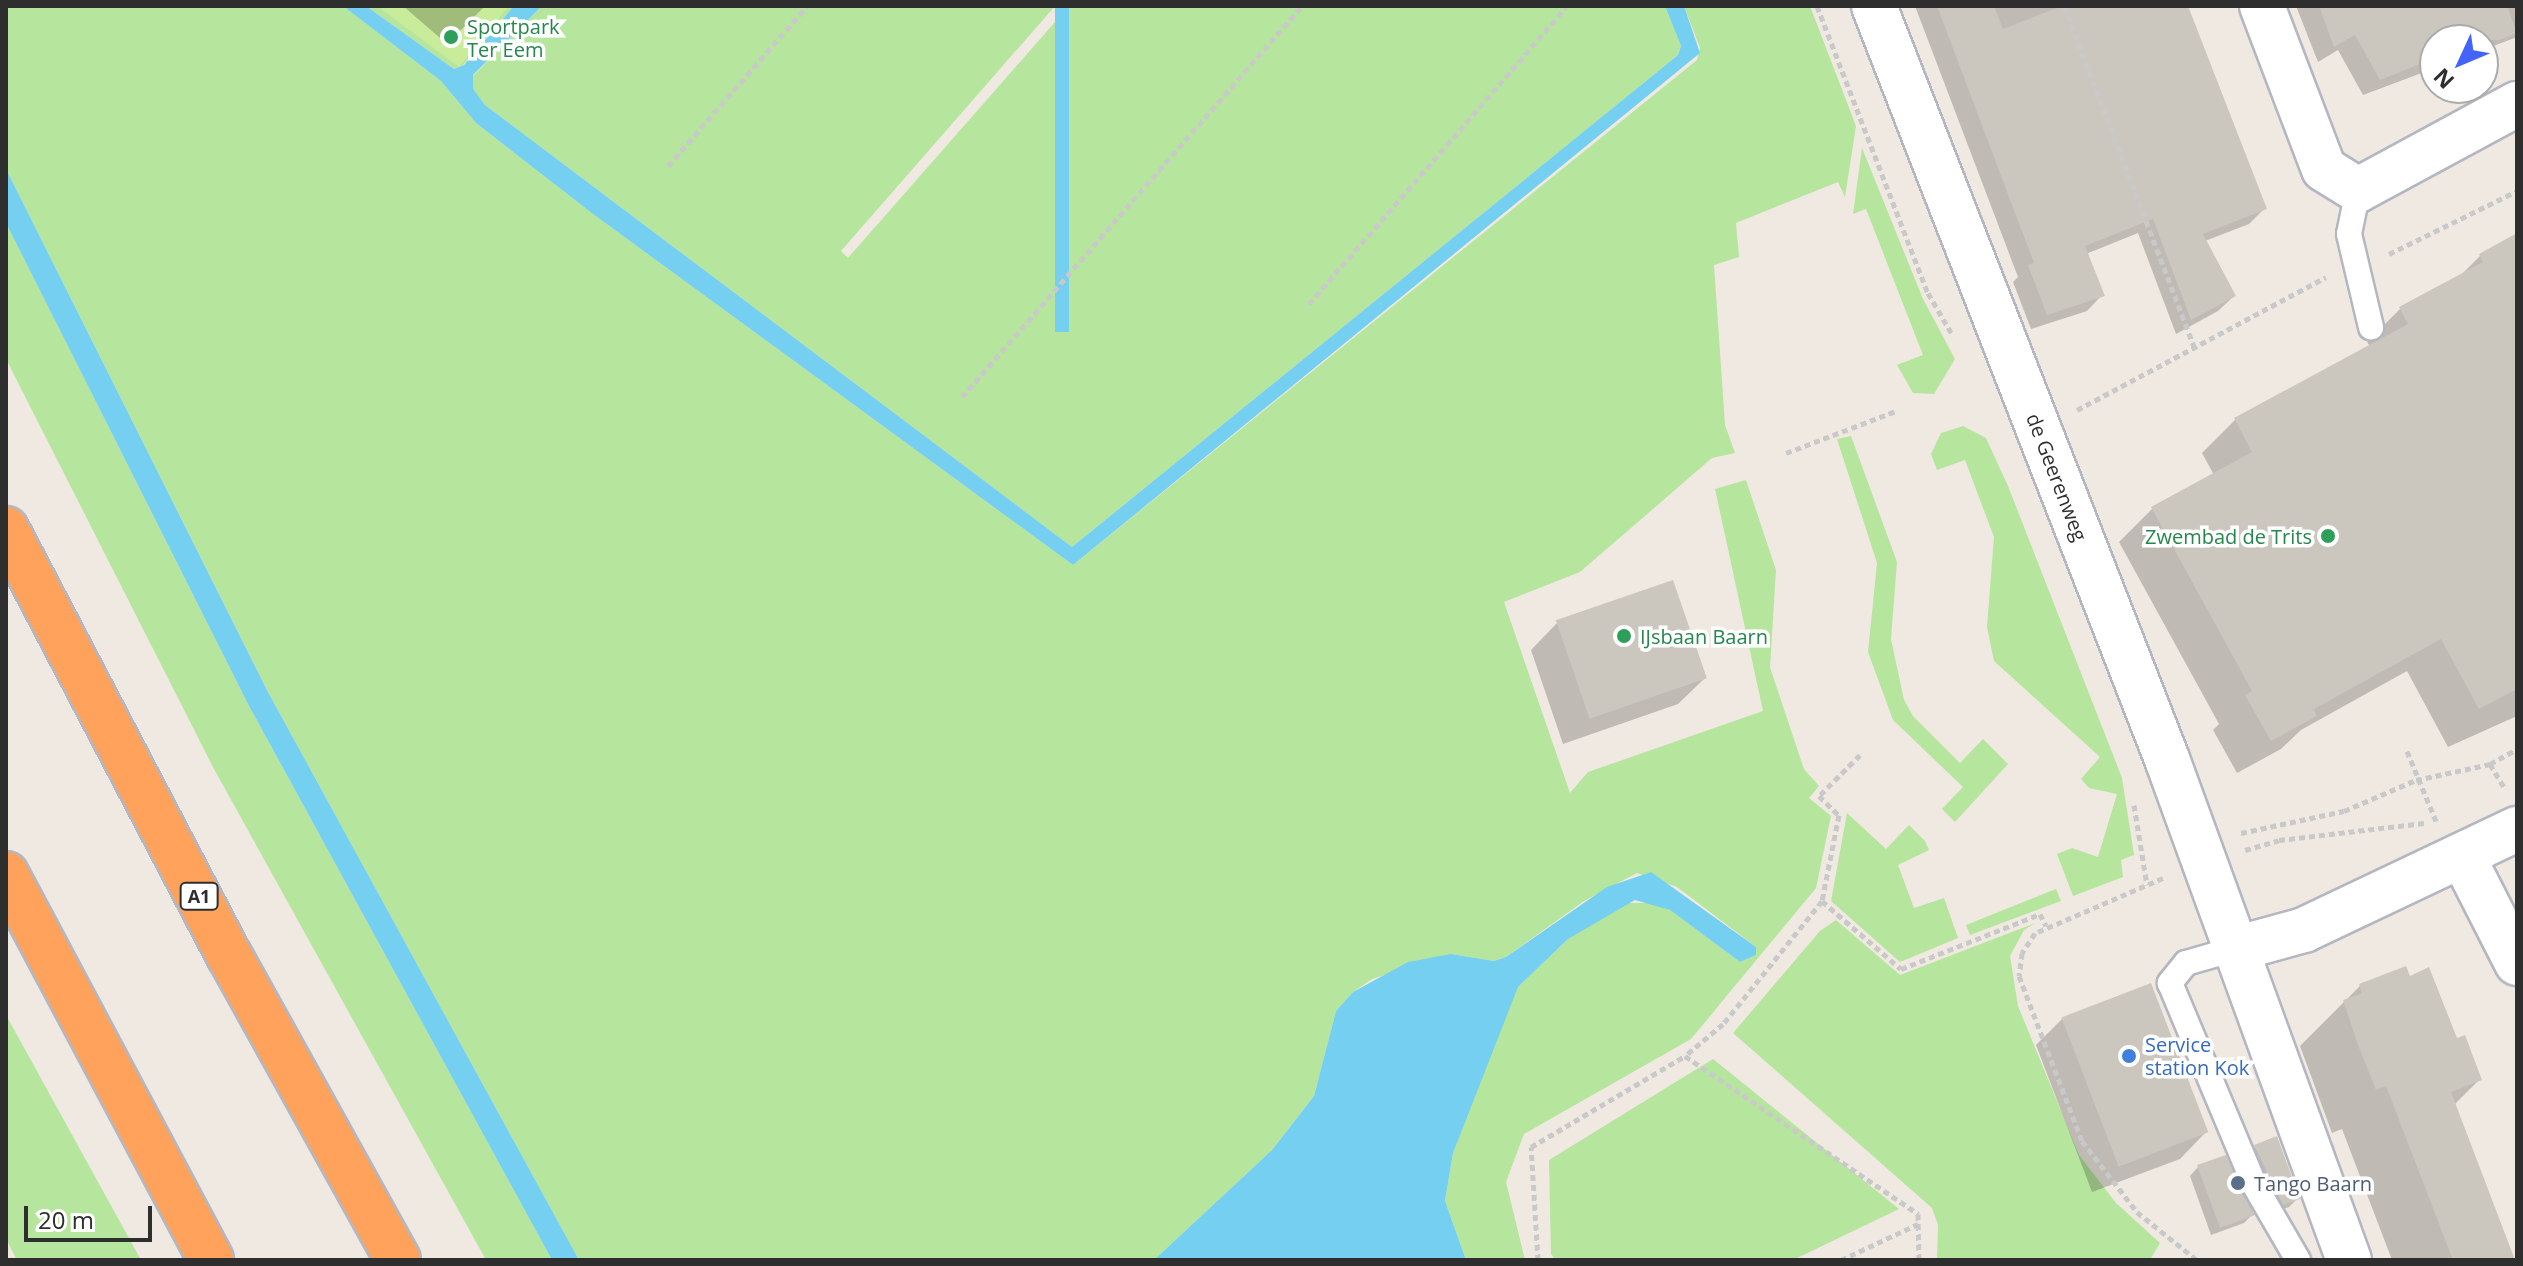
<!DOCTYPE html>
<style>
body{margin:0}
#map{position:relative;width:2523px;height:1266px;overflow:hidden;background:#efe9e1;font-family:"Open Sans",sans-serif}
div>[style]{position:absolute}
[style*='--x']{left:calc(var(--x)*1px);top:calc(var(--y)*1px);width:calc(var(--w)*1px);rotate:calc(var(--a)*1deg)}
.green>*{inset:0;background:#b6e59e}
.pitch>*{inset:0;background:#c9ec9a}
.water>*{inset:0;background:#75cff0;transform-origin:0 0}
.shadow>*{inset:0;background:#0003}
.building>*{inset:0;background:#cbc7bf;transform-origin:0 0}
.path>*{height:5px;margin-top:-2.5px;transform-origin:0;background:repeating-linear-gradient(90deg,#c9c9c9 0 6px,transparent 0 10px)}
.roads{filter:drop-shadow(2px 0 #b4b7c1) drop-shadow(-2px 0 #b4b7c1) drop-shadow(0 2px #b4b7c1) drop-shadow(0 -2px #b4b7c1)}
.lane>*{height:24px;margin:-12px;padding:0 12px;transform-origin:12px;border-radius:12px;background:#fff}
.street>*{height:44px;margin:-22px;padding:0 22px;transform-origin:22px;border-radius:22px;background:#fff}
.secondary>*{height:44px;margin:-22px;padding:0 22px;transform-origin:22px;border-radius:22px;background:#fff}
.highway>*{height:44px;margin:-22px;padding:0 22px;transform-origin:22px;border-radius:22px;background:#ffa35c}
.dots>*{width:22px;height:22px;translate:-50% -50%;box-sizing:border-box;border:4px solid #fff;border-radius:50%}
span{translate:-50% -50%;white-space:nowrap;text-align:center;line-height:1.15;-webkit-text-stroke:7px #fff;paint-order:stroke}
.shield-label span{padding:2px 6px;background:#fff;border:2px solid;border-radius:6px;-webkit-text-stroke-width:0}
.shield-label{font-size:18px;color:#2e2e2e;font-weight:700}
.leisure-label{font-size:20px;color:#27864d}
.left{translate:0 -50%;text-align:left}
.right{translate:-100% -50%;text-align:right}
.street-label{font-size:20px;color:#2e2e2e}
.shop-label{font-size:20px;color:#366cbe}
.service-label{font-size:20px;color:#4e5e75}
.frame{position:absolute;inset:0;border:8px solid #2e2e2e;pointer-events:none}
.north{position:absolute;left:2419px;top:24px;width:80px;height:80px;box-sizing:border-box;background:#fff;border:2px solid #ababab;border-radius:50%;rotate:226deg;font-size:22px;font-weight:700;line-height:32px;text-align:center;color:#2e2e2e}
.north::after{content:'';display:block;margin:auto;width:28px;height:36px;background:#4264fb;clip-path:polygon(50% 0,100% 100%,50% 72%,0 100%)}
.scale{position:absolute;left:24px;top:1206px;width:128px;height:36px;box-sizing:border-box;border:4px solid #2e2e2e;border-top:0;padding-left:10px;font-size:24px;line-height:28px;white-space:nowrap;color:#2e2e2e;-webkit-text-stroke:6px #fff;paint-order:stroke}
</style>
<div id="map">
<div class="green">
<div style="clip-path:polygon(6px 6px,343px 6px,441px 81px,476px 123px,593px 214px,1073px 565px,1697px 60px,1700px 48px,1684px 6px,1810px 6px,1856px 126px,1845px 197px,1838px 182px,1736px 223px,1739px 257px,1714px 265px,1725px 425px,1735px 453px,1712px 458px,1580px 572px,1504px 602px,1570px 793px,1588px 772px,1763px 711px,1715px 489px,1746px 480px,1776px 570px,1770px 667px,1804px 769px,1819px 786px,1809px 798px,1831px 816px,1816px 888px,1691px 1039px,1524px 1134px,1506px 1182px,1525px 1260px,1466px 1260px,1445px 1201px,1453px 1153px,1503px 1016px,1518px 987px,1568px 939px,1624px 903px,1650px 903px,1670px 910px,1740px 962px,1756px 955px,1756px 947px,1677px 887px,1637px 873px,1584px 901px,1506px 957px,1494px 961px,1451px 954px,1372px 979px,1353px 992px,1336px 1011px,1314px 1096px,1272px 1150px,1154px 1260px,579px 1260px,268px 692px,6px 169px)"></div>
<div style="clip-path:polygon(366px 6px,514px 6px,463px 65px,454px 69px)"></div>
<div style="clip-path:polygon(542px 6px,1055px 6px,841px 251px,848px 258px,1069px 6px,1665px 6px,1681px 46px,1678px 55px,1072px 547px,485px 105px,472px 89px,473px 76px)"></div>
<div style="clip-path:polygon(1862px 148px,1923px 299px,1955px 359px,1934px 394px,1913px 393px,1897px 365px,1923px 355px,1866px 209px,1853px 214px)"></div>
<div style="clip-path:polygon(6px 223px,248px 704px,552px 1260px,486px 1260px,214px 769px,6px 359px)"></div>
<div style="clip-path:polygon(1963px 426px,1986px 438px,2008px 486px,2122px 778px,2134px 855px,2121px 860px,2123px 877px,2073px 896px,2057px 854px,2072px 848px,2098px 857px,2117px 794px,2089px 788px,2081px 779px,2100px 757px,1994px 661px,1987px 627px,1994px 537px,1965px 460px,1937px 470px,1931px 454px,1941px 433px)"></div>
<div style="clip-path:polygon(1851px 436px,1897px 562px,1891px 639px,1904px 700px,1913px 716px,1960px 763px,1983px 739px,2008px 764px,1955px 822px,1942px 809px,1963px 787px,1893px 720px,1868px 652px,1877px 563px,1837px 439px)"></div>
<div style="clip-path:polygon(1847px 813px,1886px 849px,1909px 825px,1925px 841px,1929px 850px,1898px 865px,1914px 908px,1944px 898px,1958px 938px,1900px 962px,1831px 901px)"></div>
<div style="clip-path:polygon(2056px 889px,2061px 901px,1970px 935px,1966px 925px)"></div>
<div style="clip-path:polygon(1836px 920px,1900px 975px,2035px 923px,2024px 930px,2010px 956px,2018px 1006px,2079px 1155px,2116px 1203px,2160px 1243px,2150px 1260px,1937px 1260px,1938px 1225px,1932px 1208px,1733px 1033px,1820px 931px)"></div>
<div style="clip-path:polygon(6px 1015px,141px 1260px,17px 1260px,6px 1239px)"></div>
<div style="clip-path:polygon(1713px 1059px,1899px 1209px,1793px 1260px,1556px 1260px,1551px 1254px,1549px 1160px)"></div>
</div>
<div class="pitch">
<div style="clip-path:polygon(377px 6px,509px 6px,459px 67px)"></div>
</div>
<div class="water">
<div style="clip-path:polygon(343px 6px,366px 6px,454px 69px,464px 65px,514px 6px,542px 6px,473px 75px,473px 89px,485px 105px,1072px 547px,1678px 55px,1681px 46px,1665px 6px,1684px 6px,1700px 53px,1073px 565px,593px 214px,476px 123px,441px 81px)"></div>
<div style="left:1055px;top:6px;width:14px;height:326px"></div>
<div style="clip-path:polygon(6px 169px,268px 692px,579px 1260px,552px 1260px,248px 704px,6px 223px)"></div>
<div style="clip-path:polygon(1651px 872px,1756px 947px,1756px 955px,1740px 962px,1670px 910px,1635px 900px,1568px 939px,1518px 987px,1453px 1153px,1445px 1201px,1466px 1260px,1154px 1260px,1272px 1150px,1314px 1096px,1336px 1011px,1353px 992px,1408px 962px,1451px 954px,1494px 961px,1506px 957px,1607px 887px)"></div>
</div>
<div class="shadow">
<div style="clip-path:polygon(403px 6px,485px 6px,447px 44px)"></div>
<div style="clip-path:polygon(1915px 6px,2186px 6px,2265px 208px,2249px 224px,2205px 241px,2234px 296px,2218px 311px,2176px 334px,2138px 233px,2086px 254px,2102px 295px,2087px 311px,2031px 329px,2013px 282px,2018px 277px)"></div>
<div style="clip-path:polygon(2296px 6px,2517px 6px,2517px 37px,2483px 50px,2483px 40px,2435px 40px,2435px 68px,2363px 95px,2338px 50px,2318px 62px)"></div>
<div style="clip-path:polygon(2517px 236px,2517px 716px,2448px 747px,2407px 671px,2301px 730px,2281px 749px,2237px 773px,2213px 730px,2219px 724px,2119px 542px,2152px 509px,2214px 475px,2202px 453px,2235px 420px,2370px 347px,2367px 342px,2401px 308px,2459px 277px,2480px 256px)"></div>
<div style="clip-path:polygon(1557px 623px,1705px 678px,1678px 704px,1563px 744px,1531px 650px)"></div>
<div style="clip-path:polygon(2360px 986px,2455px 1041px,2480px 1079px,2454px 1105px,2513px 1260px,2392px 1260px,2342px 1129px,2332px 1133px,2300px 1046px)"></div>
<div style="clip-path:polygon(2062px 1019px,2206px 1132px,2180px 1159px,2092px 1192px,2036px 1045px)"></div>
<div style="clip-path:polygon(2255px 1147px,2298px 1198px,2289px 1207px,2275px 1212px,2247px 1155px)"></div>
<div style="clip-path:polygon(2198px 1167px,2252px 1215px,2244px 1223px,2211px 1235px,2190px 1176px)"></div>
</div>
<div class="building">
<div style="clip-path:polygon(1937px 6px,1994px 6px,2003px 29px,2062px 6px,2188px 6px,2267px 209px,2203px 234px,2236px 296px,2191px 320px,2153px 219px,2085px 246px,2105px 296px,2047px 315px,2028px 265px,2034px 263px)"></div>
<div style="clip-path:polygon(2319px 6px,2507px 6px,2517px 33px,2499px 40px,2435px 40px,2435px 58px,2380px 80px,2355px 35px,2334px 47px)"></div>
<div style="clip-path:polygon(2517px 233px,2517px 689px,2479px 709px,2441px 639px,2314px 709px,2317px 716px,2271px 741px,2245px 695px,2252px 691px,2151px 507px,2252px 452px,2234px 418px,2408px 324px,2399px 307px,2483px 262px,2479px 254px)"></div>
<div style="left:1673px;top:580px;width:104px;height:124px;rotate:71deg"></div>
<div style="clip-path:polygon(2406px 966px,2410px 976px,2429px 967px,2457px 1038px,2465px 1035px,2482px 1080px,2451px 1092px,2515px 1260px,2453px 1260px,2386px 1086px,2376px 1090px,2358px 1045px,2343px 1000px,2362px 993px,2359px 984px)"></div>
<div style="left:2151px;top:983px;width:160px;height:96px;rotate:69deg"></div>
<div style="clip-path:polygon(2277px 1136px,2300px 1199px,2283px 1205px,2254px 1145px)"></div>
<div style="clip-path:polygon(2226px 1155px,2255px 1215px,2220px 1228px,2197px 1165px)"></div>
</div>
<div class="path">
<div style="--x:1817;--y:6;--w:308;--a:68.9"></div>
<div style="--x:1928;--y:293;--w:48;--a:59.7"></div>
<div style="--x:2064;--y:6;--w:365;--a:69.1"></div>
<div style="--x:668;--y:166;--w:212;--a:-49"></div>
<div style="--x:2389;--y:254;--w:143;--a:-26.2"></div>
<div style="--x:1309;--y:304;--w:394;--a:-49.1"></div>
<div style="--x:962;--y:397;--w:518;--a:-48.99"></div>
<div style="--x:2077;--y:410;--w:282;--a:-28.1"></div>
<div style="--x:1786;--y:453;--w:118;--a:-20.9"></div>
<div style="--x:2407;--y:751;--w:76;--a:67.5"></div>
<div style="--x:1860;--y:755;--w:58;--a:135"></div>
<div style="--x:1819;--y:796;--w:28;--a:44"></div>
<div style="--x:1839;--y:815;--w:88;--a:101.2"></div>
<div style="--x:1822;--y:901;--w:158;--a:128.8"></div>
<div style="--x:1723;--y:1024;--w:50;--a:139.9"></div>
<div style="--x:1685;--y:1056;--w:282;--a:34.1"></div>
<div style="--x:1918;--y:1214;--w:46;--a:88.8"></div>
<div style="--x:2490;--y:764;--w:27;--a:59"></div>
<div style="--x:2134;--y:805;--w:81;--a:80.8"></div>
<div style="--x:2241;--y:833;--w:105;--a:-12.1"></div>
<div style="--x:2344;--y:811;--w:78;--a:-23.3"></div>
<div style="--x:2416;--y:780;--w:76;--a:-12.2"></div>
<div style="--x:2490;--y:764;--w:31;--a:-29"></div>
<div style="--x:2245;--y:850;--w:35;--a:-16"></div>
<div style="--x:2279;--y:840;--w:146;--a:-6.7"></div>
<div style="--x:2163;--y:878;--w:139;--a:156.7"></div>
<div style="--x:2035;--y:933;--w:24;--a:123"></div>
<div style="--x:2022;--y:953;--w:23;--a:97"></div>
<div style="--x:2019;--y:976;--w:177;--a:69.1"></div>
<div style="--x:2082;--y:1141;--w:90;--a:52.2"></div>
<div style="--x:2137;--y:1212;--w:77;--a:38.7"></div>
<div style="--x:1822;--y:901;--w:104;--a:40.7"></div>
<div style="--x:1901;--y:969;--w:149;--a:-21.6"></div>
<div style="--x:2040;--y:914;--w:13;--a:63"></div>
<div style="--x:1538;--y:1260;--w:113;--a:-93.5"></div>
<div style="--x:1531;--y:1147;--w:179;--a:-30.6"></div>
<div style="--x:1841;--y:1260;--w:85;--a:-25.1"></div>
</div>
<div class="roads">
<div class="lane">
<div style="--x:2358;--y:190;--w:45;--a:101.6"></div>
<div style="--x:2349;--y:234;--w:96;--a:76.7"></div>
<div style="--x:2235;--y:949;--w:51;--a:164.1"></div>
<div style="--x:2186;--y:963;--w:26;--a:129"></div>
<div style="--x:2170;--y:983;--w:220;--a:67.3"></div>
<div style="--x:2255;--y:1186;--w:86;--a:59.8"></div>
</div>
<div class="street">
<div style="--x:2262;--y:6;--w:174;--a:69.2"></div>
<div style="--x:2324;--y:169;--w:40;--a:32"></div>
<div style="--x:2358;--y:190;--w:181;--a:-28.4"></div>
<div style="--x:2463;--y:857;--w:119;--a:63"></div>
</div>
<div class="secondary">
<div style="--x:1874;--y:6;--w:808;--a:68.74"></div>
<div style="--x:2167;--y:759;--w:533;--a:70.04"></div>
<div style="--x:2235;--y:949;--w:72;--a:-15.4"></div>
<div style="--x:2304;--y:930;--w:236;--a:-25.4"></div>
</div>
<div class="highway">
<div style="--x:6;--y:529;--w:481;--a:62.4"></div>
<div style="--x:229;--y:955;--w:349;--a:61"></div>
<div style="--x:6;--y:874;--w:437;--a:62"></div>
</div>
</div>
<div class="dots">
<div style="left:451px;top:37px;background:#2e9e5b"></div>
<div style="left:2328px;top:536px;background:#2e9e5b"></div>
<div style="left:1624px;top:636px;background:#2e9e5b"></div>
<div style="left:2129px;top:1056px;background:#3f7fe0"></div>
<div style="left:2238px;top:1183px;background:#5c6f8a"></div>
</div>
<div class="shield-label">
<span style="left:199px;top:896px">A1</span>
</div>
<div class="leisure-label">
<span class="left" style="left:467px;top:38px">Sportpark<br>Ter Eem</span>
<span class="right" style="left:2312px;top:536px">Zwembad de Trits</span>
<span class="left" style="left:1640px;top:636px">IJsbaan Baarn</span>
</div>
<div class="street-label">
<span style="left:2057px;top:477px;rotate:69deg">de Geerenweg</span>
</div>
<div class="shop-label">
<span class="left" style="left:2145px;top:1056px">Service<br>station Kok</span>
</div>
<div class="service-label">
<span class="left" style="left:2254px;top:1183px">Tango Baarn</span>
</div>
<div class="frame"></div>
<div class="north">N</div>
<div class="scale">20 m</div>
</div>
